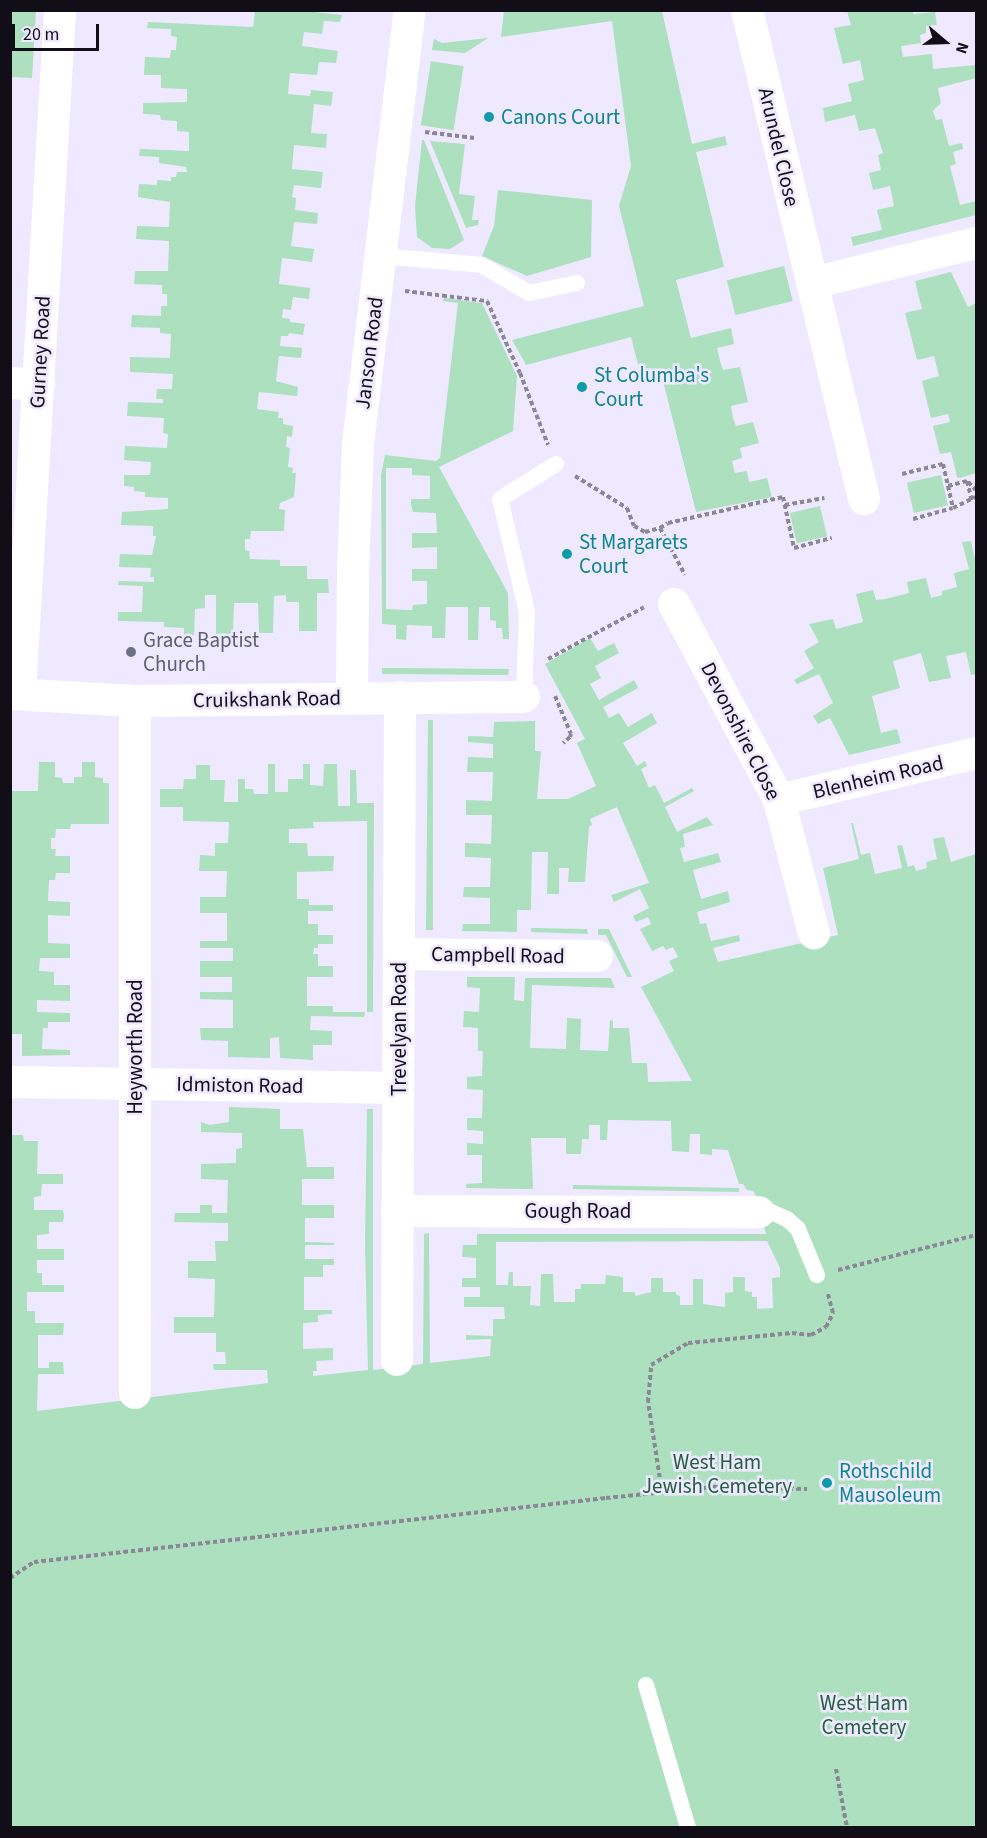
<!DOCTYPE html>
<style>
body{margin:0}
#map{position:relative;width:987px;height:1838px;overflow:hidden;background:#efe9ff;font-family:"Source Sans 3",sans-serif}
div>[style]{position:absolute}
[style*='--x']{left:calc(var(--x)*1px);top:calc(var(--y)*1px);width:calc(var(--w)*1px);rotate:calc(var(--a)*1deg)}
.green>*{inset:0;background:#ace0be;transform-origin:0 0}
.path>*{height:4px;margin-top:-2px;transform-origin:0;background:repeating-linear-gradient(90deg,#8c8797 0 4.5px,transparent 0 7.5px)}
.service>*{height:16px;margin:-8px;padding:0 8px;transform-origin:8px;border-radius:8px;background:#fff}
.minor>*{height:32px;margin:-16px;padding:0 16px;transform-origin:16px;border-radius:16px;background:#fff}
.dots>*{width:16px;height:16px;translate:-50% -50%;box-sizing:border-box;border:3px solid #efe9ff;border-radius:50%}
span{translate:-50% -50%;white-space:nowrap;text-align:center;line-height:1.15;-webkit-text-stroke:5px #efe9ff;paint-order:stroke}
.culture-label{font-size:21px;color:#0d838f}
.left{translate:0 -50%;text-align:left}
.street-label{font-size:21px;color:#110e17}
.worship-label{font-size:21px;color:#5b616d}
.park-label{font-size:21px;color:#22603e}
.frame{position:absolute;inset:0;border:12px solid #110e17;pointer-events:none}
.north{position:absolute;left:915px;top:12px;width:60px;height:60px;-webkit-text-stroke:4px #efe9ff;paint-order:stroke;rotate:109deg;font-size:16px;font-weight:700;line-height:24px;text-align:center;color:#110e17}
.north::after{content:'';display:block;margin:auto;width:21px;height:27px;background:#110e17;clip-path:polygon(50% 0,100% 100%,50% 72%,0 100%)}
.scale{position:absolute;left:12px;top:24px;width:87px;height:27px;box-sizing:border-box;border:3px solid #110e17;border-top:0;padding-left:8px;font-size:18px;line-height:21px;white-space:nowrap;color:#110e17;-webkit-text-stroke:4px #efe9ff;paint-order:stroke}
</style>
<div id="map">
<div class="green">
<div style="clip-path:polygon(11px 10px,36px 11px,32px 78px,11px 77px)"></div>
<div style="clip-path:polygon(305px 11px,342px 15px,340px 22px,324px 21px,322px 34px,304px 32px,302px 46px,338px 51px,336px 63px,319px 62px,317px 75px,290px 73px,288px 94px,310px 96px,311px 90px,333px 92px,331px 106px,314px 104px,311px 133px,327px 134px,326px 148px,294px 145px,292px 169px,323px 172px,321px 188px,294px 185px,292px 197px,296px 198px,295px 210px,318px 213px,317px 224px,294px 222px,291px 246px,314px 249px,312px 262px,282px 258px,279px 284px,310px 288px,309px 299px,293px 297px,291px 310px,283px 309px,282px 318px,290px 319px,290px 322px,305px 324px,303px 335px,289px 333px,288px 336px,281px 336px,280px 346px,302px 348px,301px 358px,279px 356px,276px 381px,298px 387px,297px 396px,259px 392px,257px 409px,279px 412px,278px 418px,283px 418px,283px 424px,293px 426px,292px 437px,287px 436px,286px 447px,290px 448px,288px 467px,293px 468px,292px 473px,296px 473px,294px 497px,280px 503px,279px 509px,285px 510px,284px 531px,251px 531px,250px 539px,245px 539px,245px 550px,249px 551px,250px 559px,280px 560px,280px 566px,307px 566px,307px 579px,328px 579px,329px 593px,317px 593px,317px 631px,299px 631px,299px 602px,286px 602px,286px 595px,274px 596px,273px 633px,259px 633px,258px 603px,234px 603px,233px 634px,216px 634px,216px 595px,205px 595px,205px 608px,195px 609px,194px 635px,184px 635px,184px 628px,164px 627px,164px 622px,118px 621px,118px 612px,142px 612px,143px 586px,118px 585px,119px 581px,154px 582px,154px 577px,150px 577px,151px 568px,119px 567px,120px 554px,152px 555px,156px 536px,153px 536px,153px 526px,121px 525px,122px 512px,168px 509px,168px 498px,145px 497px,145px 492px,134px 491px,134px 487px,124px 486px,124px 475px,150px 475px,151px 462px,124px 460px,125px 446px,167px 448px,168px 434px,163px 433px,164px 418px,127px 416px,128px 402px,163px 403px,163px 399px,156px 399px,157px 389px,172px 389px,173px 374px,130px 372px,130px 357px,170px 358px,171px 334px,160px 333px,160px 328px,131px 327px,132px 315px,161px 316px,161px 306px,167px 306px,167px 294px,162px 294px,162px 285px,134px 284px,135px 271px,168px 271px,169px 241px,136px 239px,137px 226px,169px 227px,170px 202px,138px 197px,139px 184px,157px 185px,157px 180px,171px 181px,171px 177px,176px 177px,177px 172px,187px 172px,186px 167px,159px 163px,159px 157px,139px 156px,140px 149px,189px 151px,189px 132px,177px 131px,177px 121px,161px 120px,160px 115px,143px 114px,143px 103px,187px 102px,187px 89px,161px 88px,161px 75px,144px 75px,145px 57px,170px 58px,171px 50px,176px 50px,177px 37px,171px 36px,171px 29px,147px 28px,148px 22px,253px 27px,255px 11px)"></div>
<div style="clip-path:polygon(504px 11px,662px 11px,692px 144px,725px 136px,727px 145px,696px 152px,724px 267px,676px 280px,691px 338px,731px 328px,734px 344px,717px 348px,720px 361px,723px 370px,740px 367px,748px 402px,731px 406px,733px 418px,736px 426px,753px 422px,759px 443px,740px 448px,742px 458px,732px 461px,735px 473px,747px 471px,749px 482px,767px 478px,772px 497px,696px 512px,662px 377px,650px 380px,641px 376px,631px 337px,526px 365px,512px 340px,644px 306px,619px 206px,631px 166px,612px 21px,501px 37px)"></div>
<div style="clip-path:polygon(847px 11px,913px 11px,913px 14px,935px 12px,937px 25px,926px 26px,926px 33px,920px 35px,921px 43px,901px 46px,903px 57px,932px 54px,933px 69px,976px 65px,976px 78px,938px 88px,941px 103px,933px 111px,936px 120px,942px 119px,949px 146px,962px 143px,963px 149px,953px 152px,956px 164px,950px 166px,960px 205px,976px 201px,976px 215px,853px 246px,851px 237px,882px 230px,877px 210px,894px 206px,890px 186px,873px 190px,869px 173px,881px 170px,878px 155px,883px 153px,875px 128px,859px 131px,855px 115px,825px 122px,823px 108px,852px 101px,848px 84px,864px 80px,860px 60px,843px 64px,834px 28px,851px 25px)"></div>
<div style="clip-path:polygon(488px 38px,465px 53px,432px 50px,434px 39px,442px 43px)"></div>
<div style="left:431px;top:61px;width:33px;height:65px;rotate:9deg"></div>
<div style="clip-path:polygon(422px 140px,424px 140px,464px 240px,450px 249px,432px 248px,417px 237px,415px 206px)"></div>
<div style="clip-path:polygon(430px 141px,465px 144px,459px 194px,475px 196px,472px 220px,479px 220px,478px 225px,466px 228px)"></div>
<div style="clip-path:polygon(498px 190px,592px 200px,591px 257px,527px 276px,482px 256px,494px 226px)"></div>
<div style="left:784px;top:266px;width:36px;height:59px;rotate:76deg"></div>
<div style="clip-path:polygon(951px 272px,968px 307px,976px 303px,976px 473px,960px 478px,957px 477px,951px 452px,940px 454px,933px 426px,950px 422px,948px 414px,931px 418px,922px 381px,939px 376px,934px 356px,917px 360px,905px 313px,922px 309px,915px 281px)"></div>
<div style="clip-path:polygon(evenodd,444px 298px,482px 303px,517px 376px,513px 431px,439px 467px,508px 593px,509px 639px,503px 639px,502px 628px,496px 628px,496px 621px,490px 620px,490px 607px,479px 607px,478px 640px,468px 640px,468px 607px,446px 607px,445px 638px,432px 638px,432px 626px,407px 625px,406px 640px,396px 639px,396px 625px,382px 624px,381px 475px,385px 455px,436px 461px,440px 458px,458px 303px,443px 301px,444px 298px,386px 468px,412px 468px,412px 475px,430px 476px,430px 499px,411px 499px,411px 505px,413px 512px,436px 513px,437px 533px,412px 533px,412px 548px,437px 547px,437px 569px,412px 569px,412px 581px,427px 581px,427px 604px,413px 605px,412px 610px,386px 609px,386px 468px)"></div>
<div style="left:941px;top:475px;width:31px;height:35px;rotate:77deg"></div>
<div style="left:820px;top:506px;width:31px;height:31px;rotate:77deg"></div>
<div style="clip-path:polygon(971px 541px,976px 564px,976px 674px,971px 675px,966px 652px,946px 656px,951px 678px,929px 682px,921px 653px,893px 661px,900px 688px,872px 696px,881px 733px,897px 729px,901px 743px,849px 755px,830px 718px,818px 724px,813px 716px,833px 703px,819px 674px,797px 684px,794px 680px,814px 668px,804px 651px,819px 642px,809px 624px,833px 619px,836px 629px,863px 622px,856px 594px,873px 590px,876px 600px,885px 599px,909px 593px,907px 582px,926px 578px,931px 598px,942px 595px,942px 591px,957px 587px,954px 573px,969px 569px,962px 542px)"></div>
<div style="clip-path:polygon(evenodd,590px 638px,598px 651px,614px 643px,619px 653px,595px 666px,601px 678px,590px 684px,599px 700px,634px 680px,638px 688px,603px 707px,609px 718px,619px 713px,628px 727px,652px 713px,657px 723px,623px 743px,637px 766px,645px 761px,647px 766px,641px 769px,649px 788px,655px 785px,664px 803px,692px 788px,694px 791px,665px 807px,677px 832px,707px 817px,713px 825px,683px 834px,685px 847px,680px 848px,684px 862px,718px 853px,721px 862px,693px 870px,701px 899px,728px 891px,730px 902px,697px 912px,700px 924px,706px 923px,711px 941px,739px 935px,740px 941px,713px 948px,718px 962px,838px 935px,823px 868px,859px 859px,851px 823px,853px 823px,861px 855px,870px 853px,875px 874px,902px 868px,897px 846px,902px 845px,908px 867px,914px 865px,916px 871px,927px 868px,926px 862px,937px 859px,933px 839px,937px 838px,944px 837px,951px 862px,976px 854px,976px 1827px,10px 1827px,11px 1135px,23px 1135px,24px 1141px,38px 1141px,37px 1174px,63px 1174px,63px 1184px,42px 1184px,41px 1196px,34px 1197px,34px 1210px,63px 1210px,64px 1216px,63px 1222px,49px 1222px,49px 1234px,37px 1235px,37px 1249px,64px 1249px,64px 1260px,37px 1260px,37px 1273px,42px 1273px,42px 1285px,64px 1285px,64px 1292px,27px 1292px,27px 1311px,35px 1311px,35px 1323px,64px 1323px,63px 1335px,38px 1335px,38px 1368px,49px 1368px,49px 1362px,63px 1362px,64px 1374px,38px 1374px,37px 1411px,268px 1383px,267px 1370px,214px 1370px,213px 1364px,226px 1364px,225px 1352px,216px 1352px,216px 1333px,174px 1333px,174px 1317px,214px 1317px,215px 1279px,188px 1278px,188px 1261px,216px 1261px,215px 1241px,228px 1241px,228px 1223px,174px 1222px,175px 1213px,200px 1213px,200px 1205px,212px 1205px,212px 1213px,227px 1213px,228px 1180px,201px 1179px,201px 1164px,236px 1163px,236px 1149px,242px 1148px,242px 1133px,201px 1132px,201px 1122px,210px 1125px,229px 1122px,229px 1107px,280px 1109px,280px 1129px,303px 1129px,307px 1167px,334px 1167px,334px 1179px,302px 1179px,302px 1205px,334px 1205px,334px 1218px,305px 1218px,305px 1242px,334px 1243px,334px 1245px,305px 1245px,305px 1259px,334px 1259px,334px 1265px,323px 1265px,323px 1277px,304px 1277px,304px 1310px,332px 1310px,332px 1314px,318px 1315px,318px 1322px,303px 1323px,303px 1349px,333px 1348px,333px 1360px,316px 1361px,317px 1371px,313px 1371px,313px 1376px,368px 1370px,365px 1243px,367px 1109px,373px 1109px,373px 1370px,423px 1364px,424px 1234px,429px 1233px,430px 1363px,490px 1356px,491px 1339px,466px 1340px,466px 1335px,493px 1336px,493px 1319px,505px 1319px,504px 1307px,464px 1307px,464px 1297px,480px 1297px,480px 1287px,462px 1287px,462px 1278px,476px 1278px,476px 1258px,462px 1257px,463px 1245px,477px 1245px,477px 1234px,766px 1234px,756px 1195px,753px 1191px,747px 1190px,743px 1184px,739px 1184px,728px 1150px,712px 1149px,712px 1155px,700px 1154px,700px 1134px,690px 1134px,689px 1152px,672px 1151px,671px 1121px,608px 1120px,607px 1140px,600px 1140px,600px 1125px,589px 1125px,589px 1139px,582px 1139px,581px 1154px,566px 1154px,566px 1138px,531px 1138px,533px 1189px,466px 1188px,466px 1184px,482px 1183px,482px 1155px,467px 1155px,467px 1143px,483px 1144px,483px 1131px,467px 1130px,467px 1118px,482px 1118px,483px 1090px,467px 1089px,467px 1077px,482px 1076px,483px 1051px,478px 1051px,478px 1028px,463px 1027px,464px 1011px,479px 1012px,480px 988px,467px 987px,467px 977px,515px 977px,514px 1000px,524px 1001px,525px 978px,611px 978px,615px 988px,532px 985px,530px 1048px,566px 1049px,567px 1018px,581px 1019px,580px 1050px,608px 1051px,610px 1020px,613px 1021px,613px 1028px,629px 1028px,632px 1063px,647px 1063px,648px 1082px,692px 1081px,641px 987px,674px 971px,669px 961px,678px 957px,673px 947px,666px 950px,663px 946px,652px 951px,640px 929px,651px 924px,648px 917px,636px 922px,633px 916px,649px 908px,640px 889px,614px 902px,611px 895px,649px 883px,617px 807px,590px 819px,592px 825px,589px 827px,585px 882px,568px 882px,569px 868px,559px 868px,559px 894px,547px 894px,548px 852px,532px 852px,531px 910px,517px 910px,517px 932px,462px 931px,463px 924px,490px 924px,490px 898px,463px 897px,464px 887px,490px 887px,491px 858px,465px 857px,465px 843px,491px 844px,492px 815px,466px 815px,466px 800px,492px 801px,493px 772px,467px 772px,468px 757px,493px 758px,493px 744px,468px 742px,468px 736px,493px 737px,494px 722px,535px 721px,535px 751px,541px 751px,537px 799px,568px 799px,596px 786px,577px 743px,585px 739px,545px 664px,590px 638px,767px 1241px,780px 1268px,780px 1277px,772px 1278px,773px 1308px,757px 1309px,757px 1297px,752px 1297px,752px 1292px,745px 1291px,745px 1277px,733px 1277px,733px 1292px,725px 1293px,725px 1307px,703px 1304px,703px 1279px,693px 1279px,693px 1305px,680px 1305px,680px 1296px,676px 1295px,676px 1292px,663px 1292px,663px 1278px,651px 1278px,651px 1292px,635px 1296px,635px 1292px,623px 1292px,623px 1277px,606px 1275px,605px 1284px,581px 1284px,581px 1289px,575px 1289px,575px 1302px,554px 1302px,553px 1274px,541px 1274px,540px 1306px,530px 1305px,531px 1286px,513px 1286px,513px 1272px,509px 1272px,508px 1285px,496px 1285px,496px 1242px,767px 1241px)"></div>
<div style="clip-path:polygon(382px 668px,400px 668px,509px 669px,508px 675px,382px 674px)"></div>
<div style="clip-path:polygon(428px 720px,433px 720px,433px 930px,426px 930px)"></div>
<div style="clip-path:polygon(11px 761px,11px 791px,38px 791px,39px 762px,55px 762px,55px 777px,62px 778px,63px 783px,74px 783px,74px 777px,82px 777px,82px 762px,95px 762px,95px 777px,103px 778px,103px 783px,109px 783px,109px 824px,71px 824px,70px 829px,56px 829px,55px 838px,51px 838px,51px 849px,56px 849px,55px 856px,70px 856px,70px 873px,56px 873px,55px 880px,49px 880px,48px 901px,70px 902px,70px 916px,48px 915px,48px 943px,70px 944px,70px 958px,40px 958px,39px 971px,54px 972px,54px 985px,70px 985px,70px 1001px,37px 1000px,37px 1012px,70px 1013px,70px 1022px,48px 1022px,48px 1028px,43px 1028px,42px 1049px,70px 1050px,70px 1055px,22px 1056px,22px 1034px,11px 1034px)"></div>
<div style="clip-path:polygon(268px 764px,275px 764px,275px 792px,288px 792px,288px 779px,303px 779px,303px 764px,310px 764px,310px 785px,323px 786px,324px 764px,337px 764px,338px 806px,350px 806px,350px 770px,356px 770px,357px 803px,374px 803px,373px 1012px,367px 1012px,367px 821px,313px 822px,314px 828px,289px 829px,289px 843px,307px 843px,308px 856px,334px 856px,333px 871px,297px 872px,297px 899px,309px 899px,309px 905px,333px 905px,333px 911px,308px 911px,308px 924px,318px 924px,318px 935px,333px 935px,333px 944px,318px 944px,318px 948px,314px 948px,313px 954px,318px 954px,318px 966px,333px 966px,333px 977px,307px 977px,307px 1006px,333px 1006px,333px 1012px,365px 1012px,364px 1017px,311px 1016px,310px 1030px,332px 1031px,332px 1045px,313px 1045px,313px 1060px,280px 1058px,279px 1037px,270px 1038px,270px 1058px,228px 1057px,228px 1041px,201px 1040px,200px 1028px,233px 1028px,233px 1000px,200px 999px,200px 992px,232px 992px,232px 977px,200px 977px,200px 961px,233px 961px,233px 948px,200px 948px,200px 941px,227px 941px,227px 913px,200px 913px,200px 897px,226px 897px,227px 871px,199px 871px,200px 855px,215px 856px,215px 843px,228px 843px,229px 822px,183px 821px,183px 807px,160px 807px,160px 789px,183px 789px,184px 779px,196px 779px,196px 765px,210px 765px,210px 780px,225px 780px,224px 802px,238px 802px,238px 779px,245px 779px,245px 789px,253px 789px,254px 794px,268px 794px)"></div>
<div style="clip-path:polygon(531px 928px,587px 929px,588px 934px,531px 932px)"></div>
<div style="clip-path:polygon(598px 929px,609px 929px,632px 977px,627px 977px,606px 935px,598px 935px)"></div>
<div style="left:573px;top:1185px;width:166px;height:4px;rotate:1deg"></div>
</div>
<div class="path">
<div style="--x:425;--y:132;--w:50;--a:6.8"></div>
<div style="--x:405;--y:291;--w:83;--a:7"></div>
<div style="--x:487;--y:301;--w:79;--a:65.4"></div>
<div style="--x:520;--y:373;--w:77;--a:68.7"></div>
<div style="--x:902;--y:474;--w:42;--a:-13.7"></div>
<div style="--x:943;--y:464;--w:45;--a:77.2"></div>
<div style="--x:575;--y:476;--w:61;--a:31.6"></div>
<div style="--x:627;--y:508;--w:19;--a:69"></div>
<div style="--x:634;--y:526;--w:13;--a:29"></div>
<div style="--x:645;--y:532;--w:16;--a:-15"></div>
<div style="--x:660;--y:528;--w:9;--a:-32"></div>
<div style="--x:668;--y:523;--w:118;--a:-12.7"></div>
<div style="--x:783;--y:497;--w:52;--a:77.8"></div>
<div style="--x:794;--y:548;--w:39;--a:-15"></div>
<div style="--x:967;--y:481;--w:21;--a:76"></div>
<div style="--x:968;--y:482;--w:11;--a:45"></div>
<div style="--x:948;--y:486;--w:20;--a:-15"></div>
<div style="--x:785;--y:505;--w:40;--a:-10"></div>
<div style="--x:913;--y:519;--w:41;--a:-15.4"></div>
<div style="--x:953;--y:508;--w:25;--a:-26"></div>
<div style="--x:660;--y:528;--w:53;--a:62"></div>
<div style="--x:548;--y:659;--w:109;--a:-28.4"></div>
<div style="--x:555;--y:696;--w:41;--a:67.2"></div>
<div style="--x:571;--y:734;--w:3;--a:108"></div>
<div style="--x:570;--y:737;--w:9;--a:139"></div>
<div style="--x:838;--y:1270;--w:142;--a:-14.2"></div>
<div style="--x:662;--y:1492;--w:91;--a:-98.8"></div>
<div style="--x:648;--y:1402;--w:37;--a:-85"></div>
<div style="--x:651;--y:1365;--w:43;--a:-30.7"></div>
<div style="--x:688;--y:1343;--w:104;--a:-5.5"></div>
<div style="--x:792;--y:1333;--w:19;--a:6"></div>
<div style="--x:811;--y:1335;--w:17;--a:-28"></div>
<div style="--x:826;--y:1327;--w:16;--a:-63"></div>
<div style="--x:833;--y:1313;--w:20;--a:-105"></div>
<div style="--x:10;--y:1578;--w:29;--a:-34"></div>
<div style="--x:34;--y:1562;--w:576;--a:-6.38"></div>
<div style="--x:606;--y:1498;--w:109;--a:-5.8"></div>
<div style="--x:714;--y:1487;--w:93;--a:1.2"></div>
<div style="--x:836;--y:1769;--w:60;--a:79.4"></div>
</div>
<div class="service">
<div style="--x:382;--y:256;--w:100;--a:5.1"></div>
<div style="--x:482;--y:265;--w:55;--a:30.8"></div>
<div style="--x:529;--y:293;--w:49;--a:-11.8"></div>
<div style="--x:524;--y:697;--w:85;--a:-88"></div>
<div style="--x:527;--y:612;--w:116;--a:-103.4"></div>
<div style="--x:500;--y:499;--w:66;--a:-32"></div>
<div style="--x:759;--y:1212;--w:12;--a:0"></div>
<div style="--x:771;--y:1212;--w:17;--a:24"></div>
<div style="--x:787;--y:1219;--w:15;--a:42"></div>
<div style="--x:798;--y:1229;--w:50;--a:67.6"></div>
<div style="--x:646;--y:1685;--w:149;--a:73.6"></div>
</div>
<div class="minor">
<div style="--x:747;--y:10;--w:503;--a:76.54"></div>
<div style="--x:812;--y:283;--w:169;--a:-13.7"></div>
<div style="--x:10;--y:383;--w:29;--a:2"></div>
<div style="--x:674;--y:604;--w:222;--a:61.8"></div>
<div style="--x:779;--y:800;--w:138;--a:75.3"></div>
<div style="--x:10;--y:694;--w:125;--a:3.2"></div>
<div style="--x:135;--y:701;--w:389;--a:-0.6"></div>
<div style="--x:20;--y:694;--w:685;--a:-86.65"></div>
<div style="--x:352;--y:697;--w:127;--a:-89.5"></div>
<div style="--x:353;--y:570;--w:126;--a:-87.7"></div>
<div style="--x:358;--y:444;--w:437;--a:-83.2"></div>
<div style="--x:135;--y:701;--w:692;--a:90"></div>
<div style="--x:779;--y:800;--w:203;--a:-13.4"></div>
<div style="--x:399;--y:954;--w:198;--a:0.6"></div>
<div style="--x:10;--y:1082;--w:388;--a:0.9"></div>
<div style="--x:397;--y:1211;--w:362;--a:0.2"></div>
<div style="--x:397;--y:1360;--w:663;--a:-89.74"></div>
</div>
<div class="dots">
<div style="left:489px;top:117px;background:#0f9aa8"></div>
<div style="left:582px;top:387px;background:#0f9aa8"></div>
<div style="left:567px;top:554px;background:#0f9aa8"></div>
<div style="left:131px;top:652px;background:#6b7280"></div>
<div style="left:827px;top:1483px;background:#0f9aa8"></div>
</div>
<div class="culture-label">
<span class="left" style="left:501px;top:117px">Canons Court</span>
<span class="left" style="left:594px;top:387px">St Columba's<br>Court</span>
<span class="left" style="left:579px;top:554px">St Margarets<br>Court</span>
<span class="left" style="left:839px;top:1483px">Rothschild<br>Mausoleum</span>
</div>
<div class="street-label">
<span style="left:779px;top:147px;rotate:77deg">Arundel Close</span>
<span style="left:40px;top:352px;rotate:-87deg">Gurney Road</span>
<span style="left:369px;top:353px;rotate:-83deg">Janson Road</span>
<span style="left:267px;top:699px;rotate:-1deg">Cruikshank Road</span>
<span style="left:741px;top:731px;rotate:63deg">Devonshire Close</span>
<span style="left:878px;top:777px;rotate:-13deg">Blenheim Road</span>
<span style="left:498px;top:955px;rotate:1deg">Campbell Road</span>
<span style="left:399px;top:1029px;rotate:-90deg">Trevelyan Road</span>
<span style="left:135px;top:1047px;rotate:-90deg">Heyworth Road</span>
<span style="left:240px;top:1085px;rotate:1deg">Idmiston Road</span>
<span style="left:578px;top:1211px">Gough Road</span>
</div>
<div class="worship-label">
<span class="left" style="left:143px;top:652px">Grace Baptist<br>Church</span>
</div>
<div class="park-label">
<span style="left:717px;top:1474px">West Ham<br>Jewish Cemetery</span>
<span style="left:864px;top:1715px">West Ham<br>Cemetery</span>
</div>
<div class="frame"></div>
<div class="north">N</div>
<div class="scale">20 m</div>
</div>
